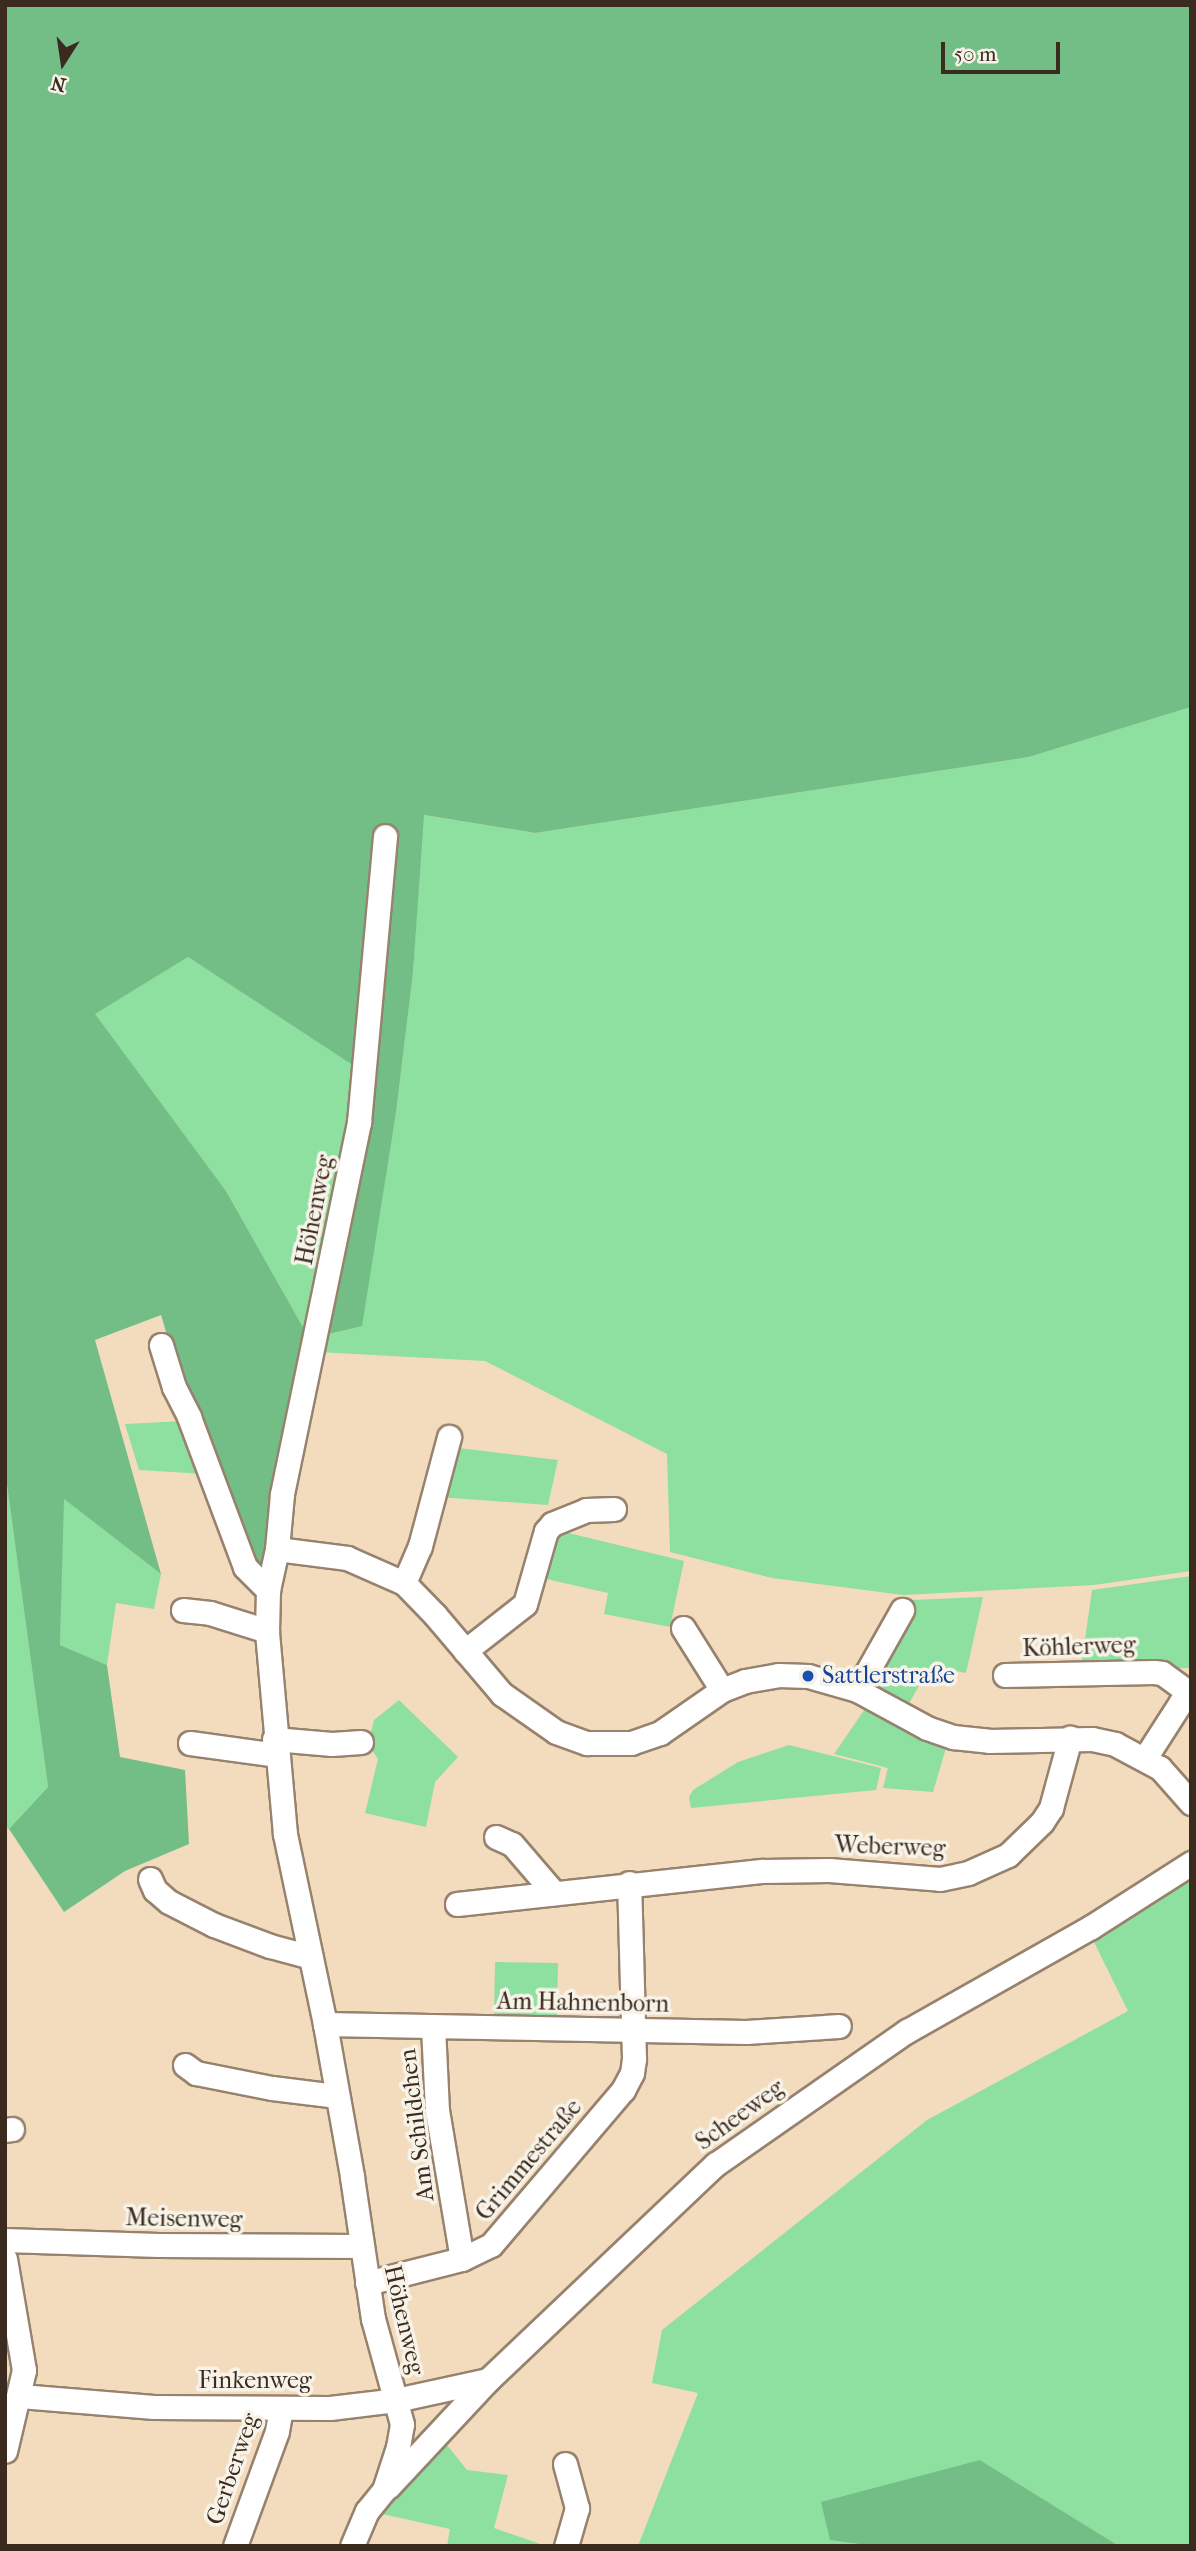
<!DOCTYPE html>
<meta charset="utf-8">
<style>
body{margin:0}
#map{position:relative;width:1196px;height:2551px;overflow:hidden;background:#f3dbbd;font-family:"IM FELL French Canon",serif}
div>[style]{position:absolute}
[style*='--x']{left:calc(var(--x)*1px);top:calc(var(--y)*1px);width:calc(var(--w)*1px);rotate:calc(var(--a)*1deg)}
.green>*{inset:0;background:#8de0a0;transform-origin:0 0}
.forest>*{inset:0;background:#72be86}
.roads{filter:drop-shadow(2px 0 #97826e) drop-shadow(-2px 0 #97826e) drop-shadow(0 2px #97826e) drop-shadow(0 -2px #97826e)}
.minor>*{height:23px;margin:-11.5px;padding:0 11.5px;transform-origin:11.5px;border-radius:11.5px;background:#fff}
.dots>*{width:19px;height:19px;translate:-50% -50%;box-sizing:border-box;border:4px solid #f7f3e8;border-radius:50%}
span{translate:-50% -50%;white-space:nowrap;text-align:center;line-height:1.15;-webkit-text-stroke:7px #f7f3e8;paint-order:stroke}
.street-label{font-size:24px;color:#3b2a1e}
.transit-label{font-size:24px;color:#164399}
.left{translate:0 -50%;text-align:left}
.frame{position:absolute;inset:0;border:7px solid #3b2a1e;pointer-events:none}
.north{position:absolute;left:28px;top:28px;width:70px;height:70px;-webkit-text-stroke:5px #f7f3e8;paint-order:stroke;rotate:192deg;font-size:19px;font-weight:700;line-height:28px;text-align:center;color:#3b2a1e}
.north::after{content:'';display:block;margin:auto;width:24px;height:32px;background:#3b2a1e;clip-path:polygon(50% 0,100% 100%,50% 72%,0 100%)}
.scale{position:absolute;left:941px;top:42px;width:119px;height:32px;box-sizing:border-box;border:4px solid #3b2a1e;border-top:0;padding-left:9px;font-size:21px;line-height:24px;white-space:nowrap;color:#3b2a1e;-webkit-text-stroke:5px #f7f3e8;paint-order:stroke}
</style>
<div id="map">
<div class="green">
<div style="clip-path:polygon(1191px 707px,1191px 1571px,1094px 1585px,903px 1595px,772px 1578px,670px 1552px,667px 1454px,485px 1361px,317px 1352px,226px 1191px,94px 1014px,188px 957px,363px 1072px,322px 1336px,361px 1326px,396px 1113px,413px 973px,423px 815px,535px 833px,1029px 757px)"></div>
<div style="clip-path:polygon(184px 1421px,204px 1474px,139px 1470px,125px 1424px)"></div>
<div style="clip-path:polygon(451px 1447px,558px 1460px,548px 1505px,438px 1497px)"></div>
<div style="clip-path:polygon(5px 1470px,48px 1787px,9px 1829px,5px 1827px)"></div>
<div style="clip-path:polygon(63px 1498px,161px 1574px,154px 1609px,116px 1603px,107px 1665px,60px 1645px)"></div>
<div style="clip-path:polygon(552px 1529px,684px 1561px,670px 1627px,604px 1614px,608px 1593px,542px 1578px)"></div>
<div style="clip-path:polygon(1191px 1576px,1191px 1668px,1081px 1668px,1092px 1590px)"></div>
<div style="clip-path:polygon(983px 1597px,966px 1673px,930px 1666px,907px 1707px,865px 1685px,912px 1600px)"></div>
<div style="clip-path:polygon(399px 1700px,458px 1757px,435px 1782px,426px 1827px,365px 1813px,378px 1759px,368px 1744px,374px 1720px)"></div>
<div style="clip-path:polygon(867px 1706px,946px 1748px,933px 1792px,883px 1788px,888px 1768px,834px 1754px)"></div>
<div style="clip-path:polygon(789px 1745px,881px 1768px,876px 1790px,691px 1808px,689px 1797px,693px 1790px,738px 1762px)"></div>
<div style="clip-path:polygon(1191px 1871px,1191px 2546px,1119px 2546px,980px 2460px,830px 2540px,873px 2546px,638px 2546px,698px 2393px,652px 2383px,662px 2330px,927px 2120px,1128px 2011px,1091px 1936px)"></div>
<div style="left:495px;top:1962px;width:63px;height:59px;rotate:1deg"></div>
<div style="clip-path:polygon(442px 2439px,467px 2470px,508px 2475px,494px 2528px,546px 2546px,447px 2546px,450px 2529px,382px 2514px,384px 2499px)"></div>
</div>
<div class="forest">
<div style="clip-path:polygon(5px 5px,1191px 5px,1191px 707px,1029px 757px,535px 833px,424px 815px,413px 973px,396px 1113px,362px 1326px,321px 1336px,363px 1072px,188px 957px,95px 1014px,226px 1191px,317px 1352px,262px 1569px,213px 1487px,161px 1315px,95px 1340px,161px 1574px,64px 1499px,60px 1645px,107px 1665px,120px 1757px,185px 1770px,189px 1844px,125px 1871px,64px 1912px,9px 1829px,48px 1787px,5px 1470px)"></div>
<div style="clip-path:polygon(980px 2460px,1119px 2546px,873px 2546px,830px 2540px,821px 2502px)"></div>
</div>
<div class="roads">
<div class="minor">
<div style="--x:161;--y:1345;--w:44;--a:72.8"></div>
<div style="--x:174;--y:1387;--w:34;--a:63"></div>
<div style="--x:189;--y:1417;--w:160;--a:69.5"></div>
<div style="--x:245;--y:1567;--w:33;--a:45"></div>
<div style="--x:277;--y:1549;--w:71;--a:7.3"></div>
<div style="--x:347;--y:1558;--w:62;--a:23.7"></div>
<div style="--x:404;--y:1583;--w:45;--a:45.9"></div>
<div style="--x:435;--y:1615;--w:104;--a:49.7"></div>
<div style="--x:502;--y:1694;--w:66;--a:35.1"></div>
<div style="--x:556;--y:1732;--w:33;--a:20"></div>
<div style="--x:587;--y:1743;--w:44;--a:0"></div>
<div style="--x:631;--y:1743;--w:31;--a:-19"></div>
<div style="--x:660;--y:1733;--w:75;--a:-34.7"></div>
<div style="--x:722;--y:1690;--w:25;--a:-21"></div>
<div style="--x:745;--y:1681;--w:34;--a:-10"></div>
<div style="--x:778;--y:1675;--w:30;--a:2"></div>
<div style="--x:808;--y:1676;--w:51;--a:15.9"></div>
<div style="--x:857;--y:1690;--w:80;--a:28.5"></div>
<div style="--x:927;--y:1728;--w:28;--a:19"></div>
<div style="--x:953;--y:1737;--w:36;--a:6"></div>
<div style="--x:989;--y:1741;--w:103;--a:-1.1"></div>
<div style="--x:1092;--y:1739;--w:24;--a:12"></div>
<div style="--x:1115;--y:1744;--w:51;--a:28.1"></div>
<div style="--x:1160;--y:1768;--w:47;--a:48.5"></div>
<div style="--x:404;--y:1583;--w:40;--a:-66.6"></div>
<div style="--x:420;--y:1546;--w:113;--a:-75.1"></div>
<div style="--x:183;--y:1610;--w:27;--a:6"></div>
<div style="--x:210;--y:1613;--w:60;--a:17.5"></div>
<div style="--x:683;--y:1628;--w:73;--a:57.8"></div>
<div style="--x:465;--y:1651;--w:76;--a:-38.1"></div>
<div style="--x:525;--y:1604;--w:76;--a:-74"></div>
<div style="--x:546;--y:1531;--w:9;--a:-49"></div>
<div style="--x:552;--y:1524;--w:37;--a:-22"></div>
<div style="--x:586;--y:1510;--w:28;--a:-2"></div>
<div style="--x:1005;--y:1675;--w:149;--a:-1.2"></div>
<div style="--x:1154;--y:1672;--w:8;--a:7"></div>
<div style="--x:1162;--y:1673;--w:34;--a:36"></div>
<div style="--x:857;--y:1690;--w:92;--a:-60.6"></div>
<div style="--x:274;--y:1739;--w:58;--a:4.9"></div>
<div style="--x:332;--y:1744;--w:29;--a:-4"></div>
<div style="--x:190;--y:1743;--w:87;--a:7.9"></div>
<div style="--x:1145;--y:1758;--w:67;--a:-57.3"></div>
<div style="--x:1181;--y:1702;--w:14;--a:-45"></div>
<div style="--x:496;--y:1837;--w:17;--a:24"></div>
<div style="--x:512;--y:1844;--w:65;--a:49.4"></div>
<div style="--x:150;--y:1879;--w:12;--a:66"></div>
<div style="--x:155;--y:1890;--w:18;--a:41"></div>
<div style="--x:169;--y:1902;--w:51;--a:27.1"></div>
<div style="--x:214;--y:1925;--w:60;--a:20.6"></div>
<div style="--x:270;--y:1946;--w:42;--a:15"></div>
<div style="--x:457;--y:1904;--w:308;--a:-6.2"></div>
<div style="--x:763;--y:1871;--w:66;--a:-0.9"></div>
<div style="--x:829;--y:1870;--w:111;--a:4.6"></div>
<div style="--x:940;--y:1879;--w:29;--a:-12"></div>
<div style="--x:968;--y:1873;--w:44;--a:-24.2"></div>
<div style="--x:1008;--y:1855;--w:47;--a:-44.1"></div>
<div style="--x:1042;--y:1822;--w:17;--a:-57"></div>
<div style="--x:1051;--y:1808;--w:73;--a:-74.8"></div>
<div style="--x:325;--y:2024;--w:421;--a:1.1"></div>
<div style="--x:746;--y:2032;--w:93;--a:-3.7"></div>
<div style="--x:433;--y:2026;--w:84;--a:87.3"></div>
<div style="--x:437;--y:2110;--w:151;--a:80.5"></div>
<div style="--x:185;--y:2065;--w:14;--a:36"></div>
<div style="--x:196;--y:2073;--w:77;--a:11.2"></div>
<div style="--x:272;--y:2088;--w:64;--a:7.1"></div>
<div style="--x:5;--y:2130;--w:7;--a:-8"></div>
<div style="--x:5;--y:2240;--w:153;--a:1.9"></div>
<div style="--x:158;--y:2245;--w:203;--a:0.3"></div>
<div style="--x:5;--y:2259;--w:113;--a:80.3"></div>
<div style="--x:24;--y:2370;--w:83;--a:103.2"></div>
<div style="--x:367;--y:2283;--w:98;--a:-14.2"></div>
<div style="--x:462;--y:2259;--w:32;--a:-26"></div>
<div style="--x:491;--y:2245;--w:204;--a:-49.6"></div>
<div style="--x:623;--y:2090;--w:19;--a:-62"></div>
<div style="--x:632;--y:2073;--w:15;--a:-82"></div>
<div style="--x:634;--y:2058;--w:175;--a:-91.6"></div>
<div style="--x:20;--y:2396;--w:134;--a:4.7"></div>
<div style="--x:154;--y:2407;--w:176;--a:0.3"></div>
<div style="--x:330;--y:2408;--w:66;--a:-6.9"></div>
<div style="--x:396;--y:2400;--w:94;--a:-12.3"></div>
<div style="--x:565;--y:2464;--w:46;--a:74.7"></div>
<div style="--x:577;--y:2508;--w:40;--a:106"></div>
<div style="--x:389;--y:2486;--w:145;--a:-47"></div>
<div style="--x:488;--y:2380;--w:314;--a:-43.5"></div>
<div style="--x:716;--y:2164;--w:233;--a:-34.9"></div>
<div style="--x:907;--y:2031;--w:211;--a:-29.5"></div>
<div style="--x:1091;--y:1927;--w:119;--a:-32.6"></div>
<div style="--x:235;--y:2546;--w:122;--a:-69.9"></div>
<div style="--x:277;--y:2431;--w:22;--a:-80"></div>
<div style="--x:352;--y:2546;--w:38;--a:-67"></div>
<div style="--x:367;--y:2511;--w:27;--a:-51"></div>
<div style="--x:384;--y:2490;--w:45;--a:-72"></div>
<div style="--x:398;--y:2447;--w:23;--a:-80"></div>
<div style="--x:402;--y:2424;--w:109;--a:-105.4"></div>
<div style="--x:373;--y:2319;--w:145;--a:-98.4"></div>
<div style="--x:352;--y:2176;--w:154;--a:-100.1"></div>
<div style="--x:325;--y:2024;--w:194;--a:-101.9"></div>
<div style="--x:285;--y:1834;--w:204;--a:-95.1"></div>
<div style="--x:267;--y:1631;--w:41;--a:-88.6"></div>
<div style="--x:268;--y:1590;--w:42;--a:-77.6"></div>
<div style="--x:277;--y:1549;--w:55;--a:-84.8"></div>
<div style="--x:282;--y:1494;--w:380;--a:-78.3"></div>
<div style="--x:359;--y:1122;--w:287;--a:-84.8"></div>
</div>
</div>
<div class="dots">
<div style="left:808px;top:1676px;background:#1a4fb4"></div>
</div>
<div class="street-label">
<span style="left:315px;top:1210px;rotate:-79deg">Höhenweg</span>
<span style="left:1079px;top:1647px;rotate:-2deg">Köhlerweg</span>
<span style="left:890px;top:1847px;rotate:2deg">Weberweg</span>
<span style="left:583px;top:2003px;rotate:1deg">Am Hahnenborn</span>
<span style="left:740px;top:2115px;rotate:-36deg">Scheeweg</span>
<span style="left:417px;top:2125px;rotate:-97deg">Am Schildchen</span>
<span style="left:529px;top:2160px;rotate:-50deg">Grimmestraße</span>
<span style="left:184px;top:2219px;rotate:1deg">Meisenweg</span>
<span style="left:404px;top:2320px;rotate:77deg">Höhenweg</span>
<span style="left:255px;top:2381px">Finkenweg</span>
<span style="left:233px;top:2469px;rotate:-71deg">Gerberweg</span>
</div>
<div class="transit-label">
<span class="left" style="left:822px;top:1676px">Sattlerstraße</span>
</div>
<div class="frame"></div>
<div class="north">N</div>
<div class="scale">50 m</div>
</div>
